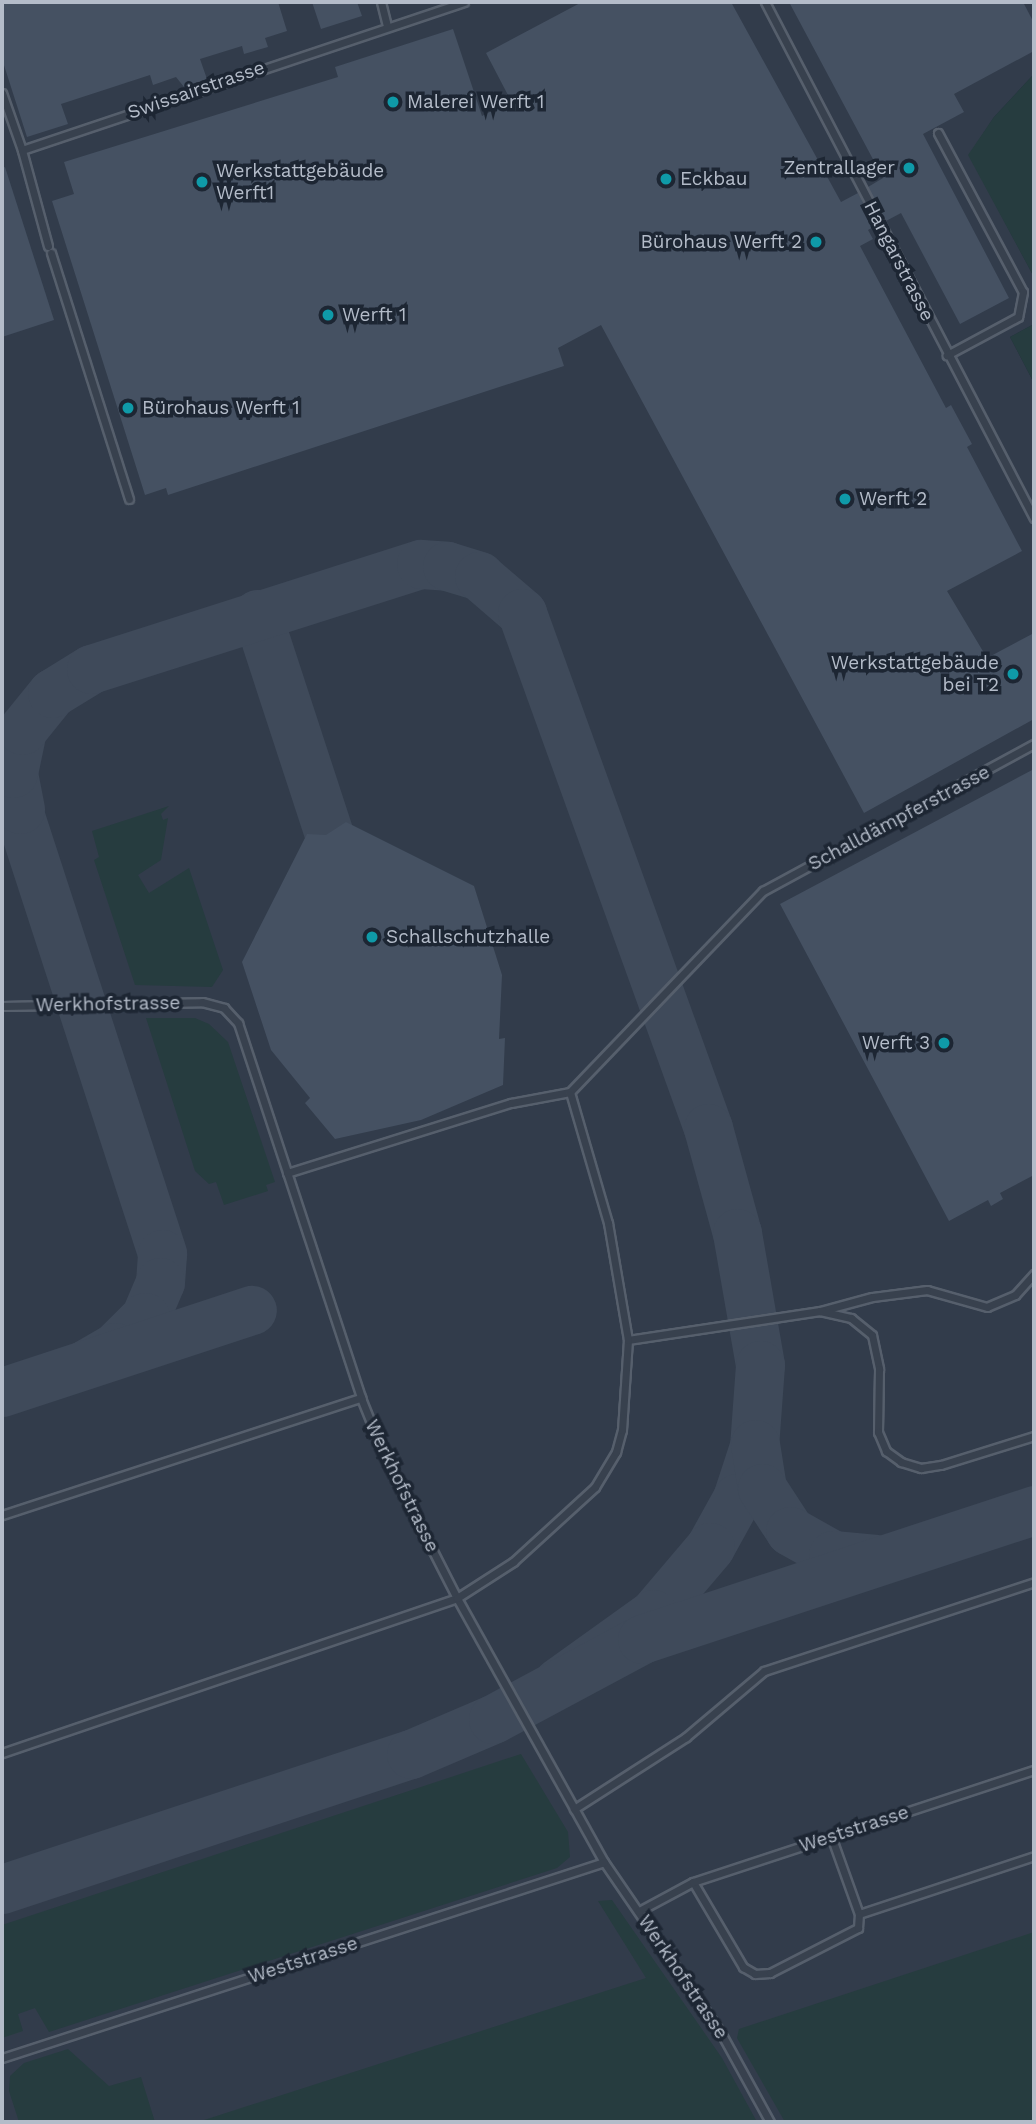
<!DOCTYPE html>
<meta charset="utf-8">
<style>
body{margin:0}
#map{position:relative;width:1036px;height:2124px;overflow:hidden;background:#242f3e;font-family:"Work Sans",sans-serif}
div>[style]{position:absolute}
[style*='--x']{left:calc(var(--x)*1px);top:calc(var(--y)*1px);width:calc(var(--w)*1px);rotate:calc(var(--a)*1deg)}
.airport>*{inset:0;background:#323c4b}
.green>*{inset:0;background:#263c3f}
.taxiway>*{height:49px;margin:-24.5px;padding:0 24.5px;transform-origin:24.5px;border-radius:24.5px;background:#3f4a5a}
.building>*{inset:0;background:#455162}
.roads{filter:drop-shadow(2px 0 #565f6c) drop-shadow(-2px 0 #565f6c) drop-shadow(0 2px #565f6c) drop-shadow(0 -2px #565f6c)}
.service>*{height:7px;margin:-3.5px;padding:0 3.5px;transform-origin:3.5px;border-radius:3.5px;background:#38414e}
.dots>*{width:19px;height:19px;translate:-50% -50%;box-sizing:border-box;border:4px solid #1d2633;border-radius:50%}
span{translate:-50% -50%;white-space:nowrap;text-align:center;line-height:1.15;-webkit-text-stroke:7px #1d2633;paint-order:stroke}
.street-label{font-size:19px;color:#b4bcc9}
.poi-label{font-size:19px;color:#b4bcc9}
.left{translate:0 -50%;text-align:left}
.right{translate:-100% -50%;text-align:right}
.frame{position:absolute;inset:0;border:4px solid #b4bcc9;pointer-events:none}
</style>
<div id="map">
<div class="airport">
<div style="clip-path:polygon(2px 2px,1034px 2px,1034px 74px,994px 117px,969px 155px,1034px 277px,1034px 324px,1010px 337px,1034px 383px,1034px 2122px,2px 2122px)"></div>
</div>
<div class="green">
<div style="clip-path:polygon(1034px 74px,1034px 277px,968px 155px,994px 117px)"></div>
<div style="clip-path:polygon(1034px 324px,1034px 383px,1010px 337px)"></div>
<div style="clip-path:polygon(169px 806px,161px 814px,163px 820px,168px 818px,161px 860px,138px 875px,149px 893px,189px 868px,223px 970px,212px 987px,135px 985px,94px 860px,99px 857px,92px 831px)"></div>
<div style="clip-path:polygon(146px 1018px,195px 1018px,209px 1024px,228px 1042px,275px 1182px,266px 1185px,268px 1191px,224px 1205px,216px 1182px,209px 1184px,195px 1171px)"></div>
<div style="clip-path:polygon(521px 1754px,568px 1832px,570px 1857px,557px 1868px,49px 2032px,35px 2008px,18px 2014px,23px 2031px,2px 2038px,2px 1925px)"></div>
<div style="clip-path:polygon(612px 1900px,722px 2058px,757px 2122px,198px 2122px,646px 1978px,598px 1901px)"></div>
<div style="clip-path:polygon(1034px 1932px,1034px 2122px,785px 2122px,737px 2038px,739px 2029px)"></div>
<div style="clip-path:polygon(68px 2049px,109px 2086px,141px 2077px,155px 2122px,19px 2122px,9px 2091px,10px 2076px,24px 2063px)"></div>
</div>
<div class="taxiway">
<div style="--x:257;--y:614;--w:296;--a:71.9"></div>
<div style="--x:8;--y:779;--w:499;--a:72"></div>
<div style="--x:162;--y:1254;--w:28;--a:94"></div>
<div style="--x:160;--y:1282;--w:38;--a:113"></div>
<div style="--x:145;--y:1317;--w:42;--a:135"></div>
<div style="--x:115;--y:1347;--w:34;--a:150"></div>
<div style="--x:20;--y:809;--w:37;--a:-101"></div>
<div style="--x:13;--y:773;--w:44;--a:-78.2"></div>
<div style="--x:22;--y:730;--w:48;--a:-51"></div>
<div style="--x:52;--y:693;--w:46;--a:-31.6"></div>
<div style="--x:91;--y:669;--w:346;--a:-17.7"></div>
<div style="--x:421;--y:564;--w:26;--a:4"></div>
<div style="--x:447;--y:566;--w:34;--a:17"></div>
<div style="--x:479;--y:576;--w:57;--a:40.7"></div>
<div style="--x:522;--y:613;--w:548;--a:70.14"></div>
<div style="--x:708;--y:1128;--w:109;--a:74.6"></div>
<div style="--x:737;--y:1233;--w:134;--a:80.1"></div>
<div style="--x:760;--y:1365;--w:81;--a:94.2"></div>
<div style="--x:754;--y:1446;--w:55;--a:108.1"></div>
<div style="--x:737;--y:1498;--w:56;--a:118.9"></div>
<div style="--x:710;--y:1547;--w:88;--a:130.4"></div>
<div style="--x:653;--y:1614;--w:117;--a:144.4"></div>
<div style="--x:2;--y:1392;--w:263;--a:-18.2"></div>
<div style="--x:755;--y:1444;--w:45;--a:81"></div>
<div style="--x:762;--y:1488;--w:51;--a:56.9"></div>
<div style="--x:790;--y:1531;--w:49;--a:29.2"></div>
<div style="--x:833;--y:1555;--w:43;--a:5.3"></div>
<div style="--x:2;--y:1889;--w:431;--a:-18.3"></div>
<div style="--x:411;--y:1754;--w:89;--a:-23.1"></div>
<div style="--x:493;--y:1719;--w:169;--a:-28.2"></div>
<div style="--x:642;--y:1639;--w:413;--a:-18.2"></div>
</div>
<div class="building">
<div style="clip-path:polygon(2px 2px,278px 2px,287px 31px,265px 38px,268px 47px,244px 54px,242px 46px,200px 59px,207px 79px,184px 87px,176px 77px,153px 85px,150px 75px,61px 104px,68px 124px,27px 137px,2px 59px)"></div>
<div style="clip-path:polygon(312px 2px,357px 2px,362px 16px,321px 29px)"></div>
<div style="clip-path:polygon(582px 2px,731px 2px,841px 202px,858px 193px,875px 226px,868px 230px,873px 239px,860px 246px,946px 408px,951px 405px,972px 444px,967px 447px,1022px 551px,947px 591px,987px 658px,1034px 633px,1034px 719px,864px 813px,601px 325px,558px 348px,564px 366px,168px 495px,166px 488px,145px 495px,52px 201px,74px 194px,64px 162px,338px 77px,335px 67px,453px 29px,482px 116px,511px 101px,486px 53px)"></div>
<div style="clip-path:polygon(789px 2px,1023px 2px,1034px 23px,1034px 51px,954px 94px,964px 112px,923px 134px,1009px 298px,960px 324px,901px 213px,886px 221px,868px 187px,883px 178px)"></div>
<div style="clip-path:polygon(5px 167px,54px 320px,2px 337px,2px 168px)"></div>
<div style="clip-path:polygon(1034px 769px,1034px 1175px,1000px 1193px,1003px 1199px,991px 1206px,988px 1200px,949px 1221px,780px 904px)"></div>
<div style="clip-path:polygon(346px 822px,474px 886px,502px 975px,499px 1039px,505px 1038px,503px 1085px,421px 1120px,335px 1139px,305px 1103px,310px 1098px,271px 1050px,242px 962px,307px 834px,326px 835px)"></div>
</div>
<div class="roads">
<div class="service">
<div style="--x:381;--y:2;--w:25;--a:76"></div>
<div style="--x:765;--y:2;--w:582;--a:62.47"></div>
<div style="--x:2;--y:93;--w:60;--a:70.7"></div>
<div style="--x:938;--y:133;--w:180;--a:61.9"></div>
<div style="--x:1023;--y:292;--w:25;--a:101"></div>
<div style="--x:1018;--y:317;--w:81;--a:151.8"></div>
<div style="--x:48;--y:246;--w:99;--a:-105.2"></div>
<div style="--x:22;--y:150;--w:466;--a:-18.5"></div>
<div style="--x:51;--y:253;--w:258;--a:72.4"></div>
<div style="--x:2;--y:1006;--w:200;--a:-1.1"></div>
<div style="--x:202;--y:1002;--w:23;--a:15"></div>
<div style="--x:224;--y:1008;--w:21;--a:47"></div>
<div style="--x:238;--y:1023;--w:395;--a:71.8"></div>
<div style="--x:361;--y:1398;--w:61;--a:68"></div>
<div style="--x:384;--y:1455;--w:161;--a:63"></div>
<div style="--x:457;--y:1598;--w:302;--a:60.9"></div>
<div style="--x:604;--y:1862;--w:207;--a:55.6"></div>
<div style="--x:721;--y:2033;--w:102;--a:61.2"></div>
<div style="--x:287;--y:1173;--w:235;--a:-17.4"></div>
<div style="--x:511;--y:1103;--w:60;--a:-10.6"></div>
<div style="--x:570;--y:1092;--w:279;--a:-46.2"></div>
<div style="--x:763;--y:891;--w:308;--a:-28.5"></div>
<div style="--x:1034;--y:1274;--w:28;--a:132"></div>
<div style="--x:1015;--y:1295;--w:30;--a:157"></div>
<div style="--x:987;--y:1307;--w:62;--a:-164.2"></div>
<div style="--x:927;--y:1290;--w:55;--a:172.7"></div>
<div style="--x:872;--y:1297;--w:54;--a:164.9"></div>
<div style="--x:820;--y:1311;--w:32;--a:13"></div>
<div style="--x:851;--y:1318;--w:27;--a:39"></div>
<div style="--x:872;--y:1335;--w:35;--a:78"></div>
<div style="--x:879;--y:1369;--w:63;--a:90.9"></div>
<div style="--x:878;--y:1432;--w:21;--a:67"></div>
<div style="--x:886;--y:1451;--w:19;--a:36"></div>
<div style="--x:901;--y:1462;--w:21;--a:17"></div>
<div style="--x:921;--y:1468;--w:20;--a:-9"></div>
<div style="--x:941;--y:1465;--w:97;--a:-17.3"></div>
<div style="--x:628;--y:1340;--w:194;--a:-8.6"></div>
<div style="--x:2;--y:1515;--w:378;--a:-18.1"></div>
<div style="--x:2;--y:1753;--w:481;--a:-18.8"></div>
<div style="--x:457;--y:1598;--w:67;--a:-32.7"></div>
<div style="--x:513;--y:1562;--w:111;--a:-42.4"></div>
<div style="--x:595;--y:1487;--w:41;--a:-59"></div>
<div style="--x:616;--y:1452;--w:23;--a:-75"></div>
<div style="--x:622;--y:1430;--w:90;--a:-86.2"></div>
<div style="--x:628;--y:1340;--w:119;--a:-99.7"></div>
<div style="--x:608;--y:1223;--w:136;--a:-106.2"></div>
<div style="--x:574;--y:1809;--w:133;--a:-32.7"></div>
<div style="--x:686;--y:1737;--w:102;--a:-40.2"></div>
<div style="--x:764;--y:1671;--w:284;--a:-18.2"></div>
<div style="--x:831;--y:1836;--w:83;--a:70.3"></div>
<div style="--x:693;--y:1882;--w:99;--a:59.5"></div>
<div style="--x:743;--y:1967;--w:14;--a:30"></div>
<div style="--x:755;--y:1974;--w:15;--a:-4"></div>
<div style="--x:770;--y:1973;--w:99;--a:-27.1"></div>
<div style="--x:858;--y:1928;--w:14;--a:-86"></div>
<div style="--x:859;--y:1914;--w:184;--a:-18.3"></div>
<div style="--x:639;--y:1911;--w:61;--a:-28.2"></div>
<div style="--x:693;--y:1882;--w:359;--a:-18.2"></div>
<div style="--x:2;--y:2058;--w:633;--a:-18.03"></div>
</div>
</div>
<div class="dots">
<div style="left:393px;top:102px;background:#0f9aa8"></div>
<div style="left:909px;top:168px;background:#0f9aa8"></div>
<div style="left:666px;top:179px;background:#0f9aa8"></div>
<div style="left:202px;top:182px;background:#0f9aa8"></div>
<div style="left:816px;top:242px;background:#0f9aa8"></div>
<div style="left:328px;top:315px;background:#0f9aa8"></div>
<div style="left:128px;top:408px;background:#0f9aa8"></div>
<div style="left:845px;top:499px;background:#0f9aa8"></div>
<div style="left:1013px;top:674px;background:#0f9aa8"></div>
<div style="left:372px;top:937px;background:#0f9aa8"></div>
<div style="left:944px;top:1043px;background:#0f9aa8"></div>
</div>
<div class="street-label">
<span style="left:196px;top:90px;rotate:-19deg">Swissairstrasse</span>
<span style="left:899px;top:261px;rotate:63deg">Hangarstrasse</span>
<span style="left:899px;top:818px;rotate:-28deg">Schalldämpferstrasse</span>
<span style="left:108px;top:1004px;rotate:-1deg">Werkhofstrasse</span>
<span style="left:402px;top:1486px;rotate:64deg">Werkhofstrasse</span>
<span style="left:854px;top:1829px;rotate:-18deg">Weststrasse</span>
<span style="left:303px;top:1960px;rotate:-18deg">Weststrasse</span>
<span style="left:683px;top:1977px;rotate:56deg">Werkhofstrasse</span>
</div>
<div class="poi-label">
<span class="left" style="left:407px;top:102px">Malerei Werft 1</span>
<span class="right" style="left:895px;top:168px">Zentrallager</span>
<span class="left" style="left:216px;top:182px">Werkstattgebäude<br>Werft1</span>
<span class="left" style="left:680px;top:179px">Eckbau</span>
<span class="right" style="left:802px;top:242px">Bürohaus Werft 2</span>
<span class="left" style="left:342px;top:315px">Werft 1</span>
<span class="left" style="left:142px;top:408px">Bürohaus Werft 1</span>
<span class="left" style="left:859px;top:499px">Werft 2</span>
<span class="right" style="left:999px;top:674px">Werkstattgebäude<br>bei T2</span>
<span class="left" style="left:386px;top:937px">Schallschutzhalle</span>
<span class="right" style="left:930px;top:1043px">Werft 3</span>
</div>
<div class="frame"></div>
</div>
